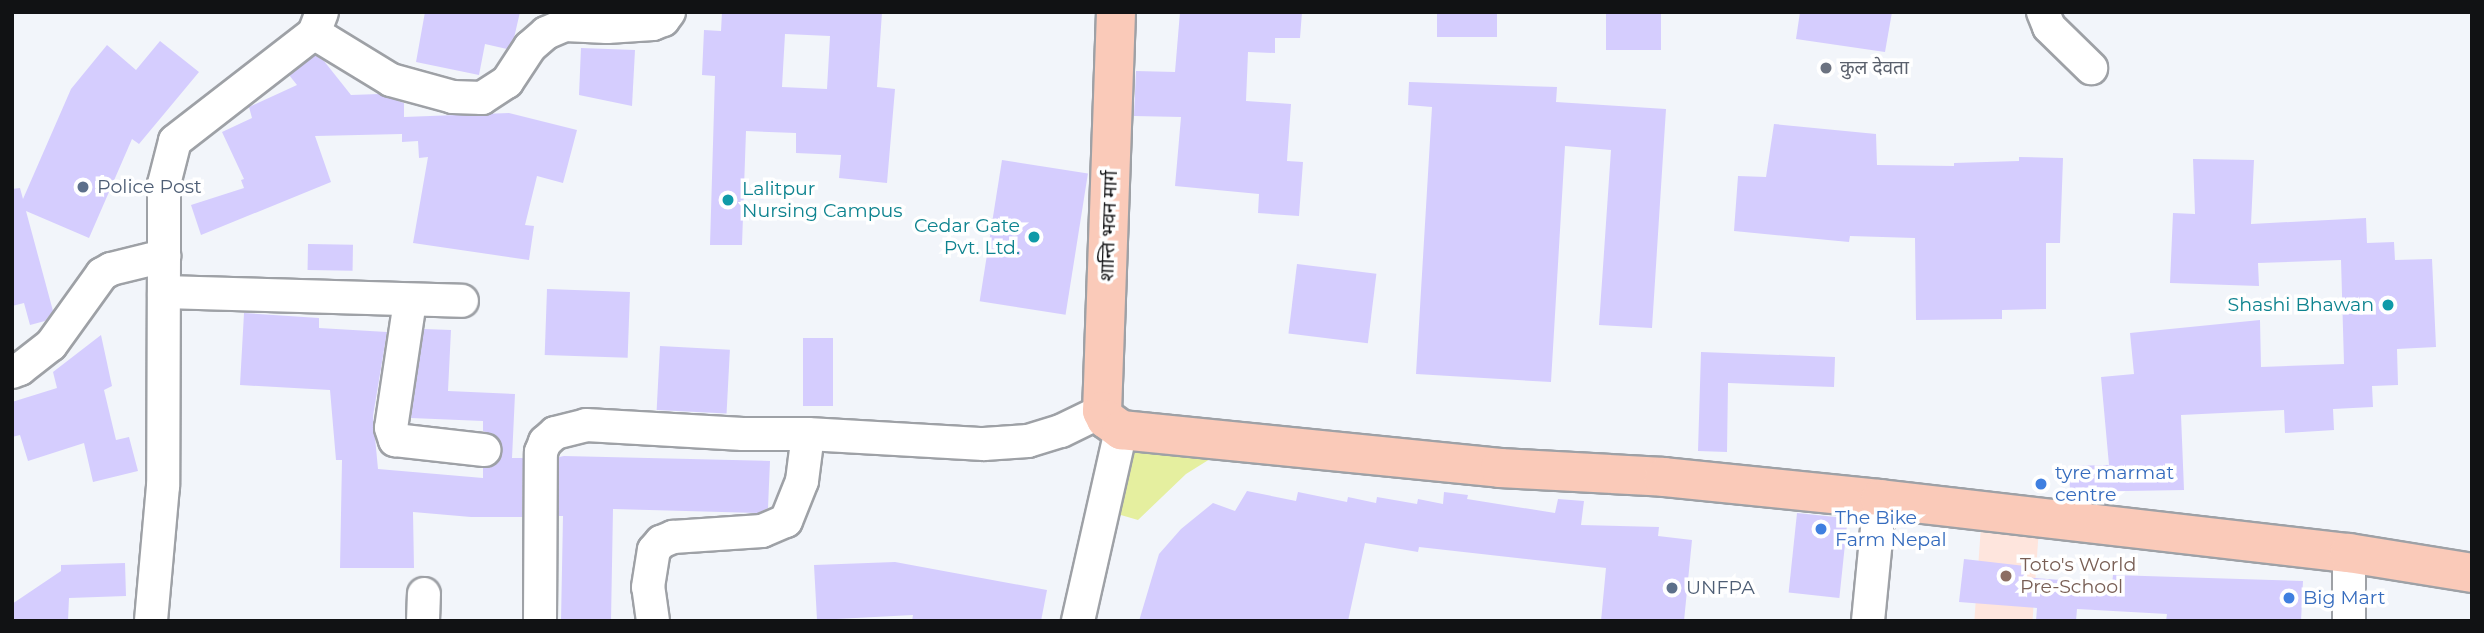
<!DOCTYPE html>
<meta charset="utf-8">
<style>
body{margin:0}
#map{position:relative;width:2484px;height:633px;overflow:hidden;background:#f2f5fa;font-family:Montserrat,"Noto Sans Devanagari",sans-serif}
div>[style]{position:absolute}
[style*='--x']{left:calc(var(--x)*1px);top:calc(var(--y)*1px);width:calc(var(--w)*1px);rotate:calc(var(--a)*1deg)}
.education>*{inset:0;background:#fee5dd;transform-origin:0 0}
.green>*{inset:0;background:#e5ef9f}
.building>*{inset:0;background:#d5cdfe;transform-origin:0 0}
.roads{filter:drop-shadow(2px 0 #9ea1a6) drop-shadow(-2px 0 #9ea1a6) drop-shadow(0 2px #9ea1a6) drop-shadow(0 -2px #9ea1a6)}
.minor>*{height:32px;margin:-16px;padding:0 16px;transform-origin:16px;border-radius:16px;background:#fff}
.major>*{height:38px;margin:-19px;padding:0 19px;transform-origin:19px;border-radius:19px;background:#facab9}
.dots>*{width:19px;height:19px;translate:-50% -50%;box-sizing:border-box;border:4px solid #fff;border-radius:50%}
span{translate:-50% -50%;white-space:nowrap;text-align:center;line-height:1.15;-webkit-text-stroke:7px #fff;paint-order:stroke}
.worship-label{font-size:19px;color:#5b616d}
.left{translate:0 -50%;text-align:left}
.service-label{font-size:19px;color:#4e5e75}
.culture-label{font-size:19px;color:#0d838f}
.right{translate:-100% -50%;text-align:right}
.street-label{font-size:19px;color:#111214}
.shop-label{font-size:19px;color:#366cbe}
.education-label{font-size:19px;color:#785e54}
.frame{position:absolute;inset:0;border:14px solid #111214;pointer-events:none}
</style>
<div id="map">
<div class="education">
<div style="left:1981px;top:526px;width:58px;height:95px;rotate:4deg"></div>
</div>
<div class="green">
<div style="clip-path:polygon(1134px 445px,1226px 449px,1186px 474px,1138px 520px,1114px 513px)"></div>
</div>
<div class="building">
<div style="clip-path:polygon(425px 12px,520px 12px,514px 38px,507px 49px,485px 44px,479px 75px,416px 62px)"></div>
<div style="clip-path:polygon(evenodd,722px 12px,882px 12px,877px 87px,895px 89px,887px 183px,839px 178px,841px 155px,796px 153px,796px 133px,746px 131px,742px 245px,710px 245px,715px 76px,702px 75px,704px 30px,721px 31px,722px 12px,785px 34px,830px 36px,827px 89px,782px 87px,785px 34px)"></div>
<div style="clip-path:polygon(1180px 12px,1302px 12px,1300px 38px,1275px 38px,1275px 53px,1248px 52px,1246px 101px,1291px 104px,1287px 161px,1303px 162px,1299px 216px,1258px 213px,1259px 194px,1175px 186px,1181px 117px,1134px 116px,1136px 71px,1175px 72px)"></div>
<div style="left:1437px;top:12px;width:60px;height:25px"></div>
<div style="left:1606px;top:12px;width:55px;height:38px"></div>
<div style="clip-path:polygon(1800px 12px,1892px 12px,1885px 52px,1796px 39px)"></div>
<div style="clip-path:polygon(160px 41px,199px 72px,139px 144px,132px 139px,89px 238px,26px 211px,53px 311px,45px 321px,30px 325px,24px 303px,12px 306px,12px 189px,20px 188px,23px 199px,71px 89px,107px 45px,136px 70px)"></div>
<div style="clip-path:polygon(581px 48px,635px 50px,632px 106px,579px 95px)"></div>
<div style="clip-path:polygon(315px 55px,324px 61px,351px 95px,379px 94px,404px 103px,404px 117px,509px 113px,577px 130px,563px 183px,537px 176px,525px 225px,534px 226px,529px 260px,413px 243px,428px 157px,419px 158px,418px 141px,402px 142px,402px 134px,315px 136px,331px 182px,201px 235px,191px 205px,244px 188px,241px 180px,244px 179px,222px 132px,252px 118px,249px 107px,297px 85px,289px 75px)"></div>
<div style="clip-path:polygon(1409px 82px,1557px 87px,1556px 102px,1666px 109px,1652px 328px,1599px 325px,1611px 150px,1565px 146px,1551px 382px,1416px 374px,1432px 107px,1408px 105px)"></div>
<div style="clip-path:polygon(1774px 124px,1876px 134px,1877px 165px,1954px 166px,1954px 163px,2019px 161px,2019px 157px,2063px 158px,2060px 243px,2046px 243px,2046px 309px,2002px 310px,2002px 319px,1916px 320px,1915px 238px,1850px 236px,1849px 242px,1734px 231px,1738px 176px,1766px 177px)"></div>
<div style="clip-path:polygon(2193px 159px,2254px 160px,2251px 224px,2366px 218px,2367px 243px,2394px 242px,2395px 260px,2432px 259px,2436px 347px,2397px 349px,2398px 385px,2372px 386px,2373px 407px,2333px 409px,2334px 430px,2285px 433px,2284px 410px,2181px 415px,2184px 490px,2070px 492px,2069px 466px,2109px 465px,2101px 377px,2134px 374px,2130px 333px,2260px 320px,2261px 367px,2344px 364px,2341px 260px,2258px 263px,2259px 286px,2170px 283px,2173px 213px,2195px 214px)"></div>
<div style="left:1002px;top:160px;width:87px;height:143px;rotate:9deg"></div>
<div style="left:308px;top:244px;width:45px;height:26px;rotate:1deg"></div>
<div style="left:1297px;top:264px;width:80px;height:70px;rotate:7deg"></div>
<div style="left:547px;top:289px;width:83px;height:66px;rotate:2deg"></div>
<div style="clip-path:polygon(244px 313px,319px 318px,319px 328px,387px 332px,373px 416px,378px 469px,483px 478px,483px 468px,498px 461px,502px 451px,495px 436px,483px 431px,483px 421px,411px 418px,424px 329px,451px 330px,448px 391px,515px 394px,512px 458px,523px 458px,522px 517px,471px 517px,413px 512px,414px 568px,340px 568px,342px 460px,336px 460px,330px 390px,240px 385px)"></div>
<div style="clip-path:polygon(101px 335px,112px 386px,104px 390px,116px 440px,129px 437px,138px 471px,93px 482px,84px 443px,28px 461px,20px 435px,12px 437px,12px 402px,57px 388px,53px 372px)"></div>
<div style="left:803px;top:338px;width:30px;height:68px"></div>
<div style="left:660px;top:346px;width:70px;height:64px;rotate:3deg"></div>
<div style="clip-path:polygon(1701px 352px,1835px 357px,1834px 387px,1728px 383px,1727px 452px,1698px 451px)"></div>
<div style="clip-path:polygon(564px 456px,770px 461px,768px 508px,758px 513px,613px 509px,611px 621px,561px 621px,563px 516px,559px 516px,559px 457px)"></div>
<div style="clip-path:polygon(1247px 491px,1296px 501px,1298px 492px,1347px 502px,1348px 497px,1376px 503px,1377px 497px,1417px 504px,1418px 499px,1443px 504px,1444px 492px,1468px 495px,1467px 499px,1555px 513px,1558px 499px,1584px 501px,1581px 525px,1659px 527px,1658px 536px,1692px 540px,1684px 621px,1601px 621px,1606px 568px,1419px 547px,1418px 552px,1365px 543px,1348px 621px,1139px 621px,1159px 554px,1181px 529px,1213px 503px,1235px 511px)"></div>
<div style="left:1797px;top:513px;width:51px;height:80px;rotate:6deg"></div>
<div style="clip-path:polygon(1964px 559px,2025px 566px,2024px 577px,2112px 584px,2113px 575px,2303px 581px,2301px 621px,2166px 621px,2167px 614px,2077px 609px,2076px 621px,2036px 621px,2037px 608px,1959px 602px)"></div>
<div style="clip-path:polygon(895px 562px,1047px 590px,1041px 621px,912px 621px,913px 615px,817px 620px,814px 565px)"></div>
<div style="clip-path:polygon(125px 563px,126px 596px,69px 598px,68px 621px,12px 621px,12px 604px,61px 571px,61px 565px)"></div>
</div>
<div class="roads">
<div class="minor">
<div style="--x:2043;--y:12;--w:16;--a:68"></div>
<div style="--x:2049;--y:27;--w:59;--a:44.3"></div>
<div style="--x:314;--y:33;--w:90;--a:31.4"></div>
<div style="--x:391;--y:80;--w:64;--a:15.3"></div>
<div style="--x:453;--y:97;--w:29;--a:2"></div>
<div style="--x:482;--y:98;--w:30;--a:-33"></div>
<div style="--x:507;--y:82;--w:42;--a:-56.7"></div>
<div style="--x:530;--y:47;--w:21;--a:-41"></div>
<div style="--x:546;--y:33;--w:21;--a:-23"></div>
<div style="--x:565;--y:25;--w:42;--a:2.7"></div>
<div style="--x:607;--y:27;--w:46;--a:-3.7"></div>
<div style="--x:653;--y:24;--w:11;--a:-22"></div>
<div style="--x:663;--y:20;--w:10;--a:-53"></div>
<div style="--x:164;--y:256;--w:72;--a:-90"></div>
<div style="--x:164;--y:184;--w:44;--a:-75.7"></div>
<div style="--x:175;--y:141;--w:176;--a:-37.8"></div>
<div style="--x:314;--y:33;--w:22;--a:-69"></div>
<div style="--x:164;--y:292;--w:298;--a:1.7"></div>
<div style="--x:410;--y:301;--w:128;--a:98.5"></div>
<div style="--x:391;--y:428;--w:13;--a:72"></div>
<div style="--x:395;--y:440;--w:90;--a:6.4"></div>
<div style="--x:12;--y:372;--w:9;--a:-21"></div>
<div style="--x:20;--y:369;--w:39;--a:-38"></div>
<div style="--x:51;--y:345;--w:87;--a:-54.3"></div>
<div style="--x:102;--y:274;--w:10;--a:-29"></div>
<div style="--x:111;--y:269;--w:55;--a:-13.8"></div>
<div style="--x:164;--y:256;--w:230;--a:90.2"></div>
<div style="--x:163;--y:486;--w:136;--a:95.1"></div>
<div style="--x:423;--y:621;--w:27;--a:-88"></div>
<div style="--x:540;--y:621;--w:169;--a:-89.7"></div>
<div style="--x:541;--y:452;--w:11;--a:-68"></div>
<div style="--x:545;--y:442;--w:13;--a:-42"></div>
<div style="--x:555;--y:433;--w:32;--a:-14"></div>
<div style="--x:586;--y:425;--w:157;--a:3.3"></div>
<div style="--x:743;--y:434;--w:65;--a:0"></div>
<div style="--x:653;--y:621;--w:34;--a:-98"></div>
<div style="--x:648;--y:587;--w:37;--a:-81"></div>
<div style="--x:654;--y:550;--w:11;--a:-49"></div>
<div style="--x:661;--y:542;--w:13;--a:-23"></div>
<div style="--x:673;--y:537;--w:89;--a:-3.9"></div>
<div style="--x:762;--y:531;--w:26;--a:-23"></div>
<div style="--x:786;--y:521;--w:43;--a:-68.2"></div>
<div style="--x:802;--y:481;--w:47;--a:-82.7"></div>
<div style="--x:808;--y:434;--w:176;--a:3.3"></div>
<div style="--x:984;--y:444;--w:44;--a:-3.9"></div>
<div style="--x:1028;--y:441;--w:34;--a:-17"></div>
<div style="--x:1061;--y:431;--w:46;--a:-26"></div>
<div style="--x:1078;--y:621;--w:196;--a:-77.3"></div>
<div style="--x:1868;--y:621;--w:123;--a:-84.4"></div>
<div style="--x:2349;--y:621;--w:68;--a:-90"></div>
</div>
<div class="major">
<div style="--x:1116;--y:12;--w:399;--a:92"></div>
<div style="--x:1102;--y:411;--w:9;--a:63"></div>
<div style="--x:1106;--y:419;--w:19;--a:36"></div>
<div style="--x:1121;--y:430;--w:381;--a:5.7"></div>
<div style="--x:1500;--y:468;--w:164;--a:3.1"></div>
<div style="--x:1664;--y:477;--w:217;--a:5.8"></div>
<div style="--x:1880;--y:499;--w:472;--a:6.6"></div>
<div style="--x:2349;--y:553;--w:125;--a:9.2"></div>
</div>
</div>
<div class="dots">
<div style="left:1826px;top:68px;background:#6b7280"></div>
<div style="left:83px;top:187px;background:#5c6f8a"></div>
<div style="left:728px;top:200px;background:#0f9aa8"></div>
<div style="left:1034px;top:237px;background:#0f9aa8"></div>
<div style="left:2388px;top:305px;background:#0f9aa8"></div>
<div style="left:2041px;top:484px;background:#3f7fe0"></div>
<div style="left:1821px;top:529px;background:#3f7fe0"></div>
<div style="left:2006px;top:576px;background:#8d6e63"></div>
<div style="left:1672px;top:588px;background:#5c6f8a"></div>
<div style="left:2289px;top:598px;background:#3f7fe0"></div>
</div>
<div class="worship-label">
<span class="left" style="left:1840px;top:68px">कुल देवता</span>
</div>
<div class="service-label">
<span class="left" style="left:97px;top:187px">Police Post</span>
<span class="left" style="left:1686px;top:588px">UNFPA</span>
</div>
<div class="culture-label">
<span class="left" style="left:742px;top:200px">Lalitpur<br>Nursing Campus</span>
<span class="right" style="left:1020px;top:237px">Cedar Gate<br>Pvt. Ltd.</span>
<span class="right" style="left:2374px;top:305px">Shashi Bhawan</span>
</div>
<div class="street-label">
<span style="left:1109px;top:226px;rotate:-88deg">शान्ति भवन मार्ग</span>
</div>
<div class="shop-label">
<span class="left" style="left:2055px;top:484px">tyre marmat<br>centre</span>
<span class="left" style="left:1835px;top:529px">The Bike<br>Farm Nepal</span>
<span class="left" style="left:2303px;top:598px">Big Mart</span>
</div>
<div class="education-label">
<span class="left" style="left:2020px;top:576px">Toto's World<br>Pre-School</span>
</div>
<div class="frame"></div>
</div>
